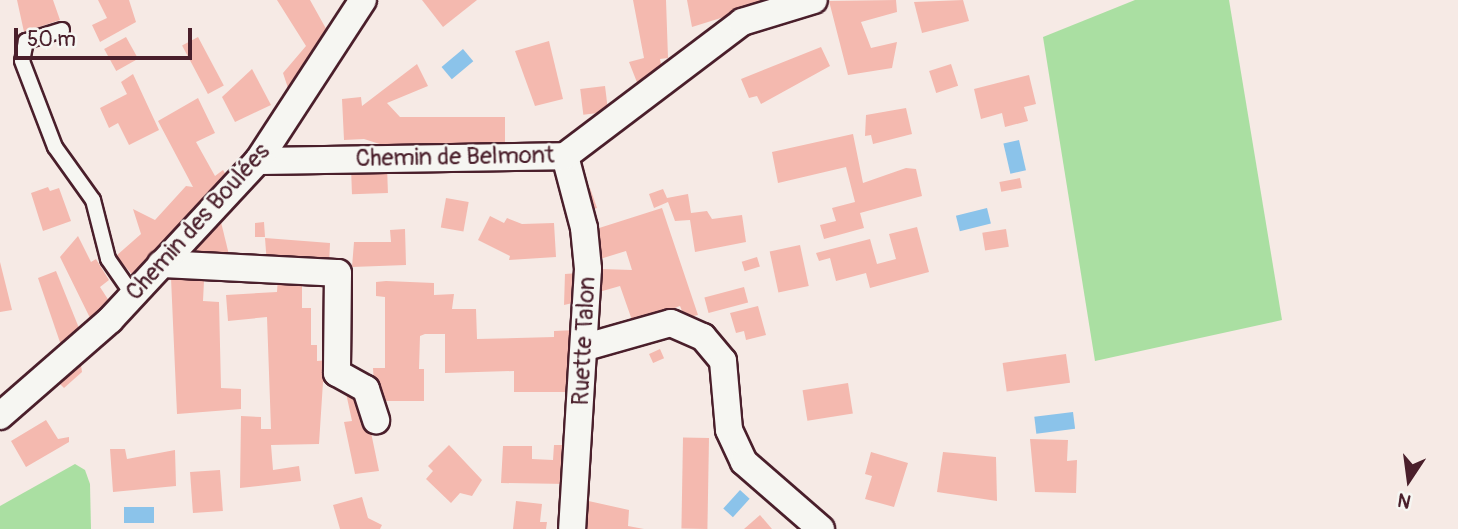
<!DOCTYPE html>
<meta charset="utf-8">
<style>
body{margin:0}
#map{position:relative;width:1458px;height:529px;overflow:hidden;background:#f6eae5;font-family:Pangolin,sans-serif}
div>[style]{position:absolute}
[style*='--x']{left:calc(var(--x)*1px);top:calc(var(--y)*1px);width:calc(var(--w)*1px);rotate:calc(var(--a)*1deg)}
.green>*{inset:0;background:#aadfa2}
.water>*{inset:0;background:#8bc3ea;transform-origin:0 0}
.building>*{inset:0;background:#f4b9af;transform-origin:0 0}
.roads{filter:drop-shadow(2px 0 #4a1f2b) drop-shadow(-2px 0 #4a1f2b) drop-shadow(0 2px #4a1f2b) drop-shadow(0 -2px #4a1f2b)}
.lane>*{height:14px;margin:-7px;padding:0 7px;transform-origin:7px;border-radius:7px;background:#f6f6f2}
.street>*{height:26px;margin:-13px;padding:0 13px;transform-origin:13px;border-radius:13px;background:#f6f6f2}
span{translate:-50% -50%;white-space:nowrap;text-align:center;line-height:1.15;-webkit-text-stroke:5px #f6f6f2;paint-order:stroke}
.street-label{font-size:24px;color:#4a1f2b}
.north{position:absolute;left:1374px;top:445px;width:70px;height:70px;-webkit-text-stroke:5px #f6f6f2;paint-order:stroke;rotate:193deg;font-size:19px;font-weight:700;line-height:28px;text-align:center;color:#4a1f2b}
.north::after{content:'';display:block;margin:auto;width:24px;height:32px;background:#4a1f2b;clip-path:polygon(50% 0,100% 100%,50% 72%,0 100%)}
.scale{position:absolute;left:14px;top:28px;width:178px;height:32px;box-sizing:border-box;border:4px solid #4a1f2b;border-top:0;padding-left:9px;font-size:21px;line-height:24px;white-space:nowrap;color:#4a1f2b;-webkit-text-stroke:5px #f6f6f2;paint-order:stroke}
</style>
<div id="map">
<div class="green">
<div style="clip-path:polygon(1135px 0,1229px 0,1282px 320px,1095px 361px,1043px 37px)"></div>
<div style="clip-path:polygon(75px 464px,85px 470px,90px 484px,91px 529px,0 529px,0 506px)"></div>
</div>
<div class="water">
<div style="left:463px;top:49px;width:16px;height:28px;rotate:50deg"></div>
<div style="left:1019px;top:140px;width:31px;height:16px;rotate:77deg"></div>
<div style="left:987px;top:208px;width:16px;height:32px;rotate:76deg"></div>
<div style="left:1073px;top:412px;width:17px;height:39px;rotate:83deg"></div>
<div style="left:740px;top:490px;width:13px;height:25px;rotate:42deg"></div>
<div style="left:124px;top:507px;width:30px;height:16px"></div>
</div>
<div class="building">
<div style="clip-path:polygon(17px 0,53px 0,60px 20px,24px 32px)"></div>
<div style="clip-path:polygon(98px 0,129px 0,136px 22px,100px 42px,92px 25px,107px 18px)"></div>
<div style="clip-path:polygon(277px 0,310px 0,329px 34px,288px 88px,283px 73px,306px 46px)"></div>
<div style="clip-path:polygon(422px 0,477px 0,443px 27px)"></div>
<div style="clip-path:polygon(633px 0,666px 0,668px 58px,660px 59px,662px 70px,647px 74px,650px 82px,640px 90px,629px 62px,644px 58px)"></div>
<div style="clip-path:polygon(687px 0,778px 0,692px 27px)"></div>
<div style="clip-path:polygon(896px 0,897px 12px,861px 22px,871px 48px,897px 42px,892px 68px,848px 75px,829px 1px)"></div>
<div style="clip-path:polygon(963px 0,969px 21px,922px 33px,914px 2px)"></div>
<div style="left:126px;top:37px;width:25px;height:25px;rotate:61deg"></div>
<div style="left:198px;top:37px;width:55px;height:18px;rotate:62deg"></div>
<div style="clip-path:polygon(549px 41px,563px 99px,535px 106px,515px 51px)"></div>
<div style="clip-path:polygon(821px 47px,830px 66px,761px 104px,757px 96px,749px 98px,741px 79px)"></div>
<div style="clip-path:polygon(417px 64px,428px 86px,387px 103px,400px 117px,505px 117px,505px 143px,389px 147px,364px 139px,344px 140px,342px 99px,361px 97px,362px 106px)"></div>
<div style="left:951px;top:64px;width:23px;height:23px;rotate:72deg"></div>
<div style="clip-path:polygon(252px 69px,271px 105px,235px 122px,222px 97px)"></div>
<div style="clip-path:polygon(133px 74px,159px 130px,129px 145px,118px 123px,109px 128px,100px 108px,127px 94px,121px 82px)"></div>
<div style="clip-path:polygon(1029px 75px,1036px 104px,1024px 107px,1028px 121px,1005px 127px,1002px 113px,981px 119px,974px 89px)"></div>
<div style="left:605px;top:86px;width:26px;height:25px;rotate:83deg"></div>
<div style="clip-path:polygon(198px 98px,215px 133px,196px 142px,215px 176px,223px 170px,230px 181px,136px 279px,116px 256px,141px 234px,133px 209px,155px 220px,186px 186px,193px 187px,158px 121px)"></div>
<div style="clip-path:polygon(906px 108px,912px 134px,873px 144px,871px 135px,865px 136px,866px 115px)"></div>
<div style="clip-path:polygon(853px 134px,863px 183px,906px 168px,916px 169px,922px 196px,860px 213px,864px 228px,824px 239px,820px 225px,836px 221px,832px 208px,855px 202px,846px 167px,778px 183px,772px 152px)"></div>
<div style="left:387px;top:166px;width:27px;height:36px;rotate:88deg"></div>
<div style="left:1020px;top:178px;width:10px;height:21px;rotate:79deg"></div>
<div style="clip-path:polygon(48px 187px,50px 191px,59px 188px,71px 221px,43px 231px,31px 193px)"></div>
<div style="clip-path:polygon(590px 188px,597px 208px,590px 210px,584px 189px)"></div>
<div style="clip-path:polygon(663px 189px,667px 198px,688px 194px,691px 213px,707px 211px,712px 219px,742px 215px,746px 242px,695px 252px,690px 220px,675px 221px,668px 202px,654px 208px,649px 194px)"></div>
<div style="left:446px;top:198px;width:23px;height:30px;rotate:10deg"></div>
<div style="clip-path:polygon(662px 208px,698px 315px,685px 318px,680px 306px,633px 323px,620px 286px,599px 292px,600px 269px,632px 270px,626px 251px,600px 259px,596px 229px)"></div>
<div style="clip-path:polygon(490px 216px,504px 223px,507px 218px,522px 224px,554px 223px,556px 257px,509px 260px,510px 256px,478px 240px)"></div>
<div style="clip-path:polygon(220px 218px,231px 263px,183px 256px)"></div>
<div style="clip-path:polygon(264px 222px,265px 237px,255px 237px,255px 223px)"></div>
<div style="clip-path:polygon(917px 227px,929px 272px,870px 288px,866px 273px,836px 281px,830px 258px,819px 261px,816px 253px,870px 239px,877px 264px,896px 259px,889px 234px)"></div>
<div style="clip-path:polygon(405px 229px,406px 265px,352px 267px,354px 242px,391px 242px,390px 230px)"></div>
<div style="left:1006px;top:229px;width:18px;height:24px;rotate:81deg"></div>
<div style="clip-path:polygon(78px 236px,91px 262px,96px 259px,109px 280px,100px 287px,111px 304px,92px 322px,60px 257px)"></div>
<div style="clip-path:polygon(265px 238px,330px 243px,329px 267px,267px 265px)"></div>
<div style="left:800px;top:245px;width:42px;height:31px;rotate:78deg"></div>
<div style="left:757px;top:257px;width:10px;height:16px;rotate:73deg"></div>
<div style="clip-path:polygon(0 262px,12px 310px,0 312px)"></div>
<div style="clip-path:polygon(56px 271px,81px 333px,63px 351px,38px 278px)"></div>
<div style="clip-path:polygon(579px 273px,577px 302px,564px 305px,565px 274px)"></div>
<div style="clip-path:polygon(278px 277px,302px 278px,302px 308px,311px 308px,311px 345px,317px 345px,317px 361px,329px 360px,329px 382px,323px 382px,319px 444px,271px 445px,273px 470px,299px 466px,301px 481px,240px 488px,241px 416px,261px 417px,261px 429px,271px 429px,267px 317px,228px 321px,226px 295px,277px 292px)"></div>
<div style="clip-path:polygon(171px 278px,204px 281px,203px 301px,219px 302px,221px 388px,241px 389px,241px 409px,177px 414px)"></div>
<div style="clip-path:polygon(386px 281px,434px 283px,434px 295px,454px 294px,452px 309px,476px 309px,477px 339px,554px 337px,554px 331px,576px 330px,572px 392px,514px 392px,514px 371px,445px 373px,445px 334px,425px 334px,420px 336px,419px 369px,424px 369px,424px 401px,375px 401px,373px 368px,385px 368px,385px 297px,376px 296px,376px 282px)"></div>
<div style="left:744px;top:287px;width:16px;height:41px;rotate:75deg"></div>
<div style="clip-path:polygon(758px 306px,766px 335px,746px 340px,744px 331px,736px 333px,730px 313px)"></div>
<div style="left:660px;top:349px;width:10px;height:12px;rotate:66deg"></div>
<div style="left:1066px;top:354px;width:29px;height:64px;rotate:82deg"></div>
<div style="clip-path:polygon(80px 359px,82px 372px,64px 388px,56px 380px)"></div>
<div style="left:848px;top:383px;width:31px;height:46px;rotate:81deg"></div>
<div style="clip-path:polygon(357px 392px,368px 418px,379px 471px,355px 474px,344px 422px,352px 421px,346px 393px)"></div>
<div style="clip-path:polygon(46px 420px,58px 439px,69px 437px,69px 442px,26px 467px,11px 441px)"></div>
<div style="left:709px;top:438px;width:91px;height:26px;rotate:91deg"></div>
<div style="clip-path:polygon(1030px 439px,1068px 440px,1067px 461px,1077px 460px,1076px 493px,1035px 492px)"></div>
<div style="clip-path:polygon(449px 445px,482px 480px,472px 496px,460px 493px,451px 503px,426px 479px,433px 471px,428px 466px)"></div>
<div style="clip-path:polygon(554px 445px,569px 445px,567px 484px,501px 483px,503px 446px,532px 446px,532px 459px,553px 460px)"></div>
<div style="clip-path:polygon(110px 449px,125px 449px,127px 459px,175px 450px,176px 486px,113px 492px)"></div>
<div style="clip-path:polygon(871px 452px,908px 463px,894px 507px,865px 499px,872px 476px,865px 474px)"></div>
<div style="clip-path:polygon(943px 452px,996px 457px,997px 501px,937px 492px)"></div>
<div style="left:220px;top:470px;width:41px;height:30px;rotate:86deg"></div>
<div style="clip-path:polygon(362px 497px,368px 518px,382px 525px,380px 529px,340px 529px,333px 505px)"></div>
<div style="clip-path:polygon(584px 500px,629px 510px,628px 526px,644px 529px,582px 529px)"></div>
<div style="clip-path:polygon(516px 501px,542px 504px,540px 522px,547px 522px,546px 529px,513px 529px)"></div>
<div style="clip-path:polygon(760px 515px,772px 529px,744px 529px)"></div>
</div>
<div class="roads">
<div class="lane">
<div style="--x:62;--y:30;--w:38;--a:163"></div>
<div style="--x:26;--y:41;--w:20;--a:101"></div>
<div style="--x:22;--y:61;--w:92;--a:69"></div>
<div style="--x:55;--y:147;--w:65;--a:54.4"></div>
<div style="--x:93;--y:200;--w:61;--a:75.7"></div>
<div style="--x:108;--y:259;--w:44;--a:55.2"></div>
</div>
<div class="street">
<div style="--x:565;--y:156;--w:74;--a:75.2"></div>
<div style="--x:584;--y:228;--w:41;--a:84.4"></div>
<div style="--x:588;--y:269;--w:260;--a:93.5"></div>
<div style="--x:258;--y:161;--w:307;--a:-0.9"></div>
<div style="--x:565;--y:156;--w:222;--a:-37.1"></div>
<div style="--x:742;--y:22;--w:75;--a:-17"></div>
<div style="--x:161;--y:264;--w:177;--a:2.9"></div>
<div style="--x:338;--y:273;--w:100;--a:90.6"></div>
<div style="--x:337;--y:373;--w:33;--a:29"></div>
<div style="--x:366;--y:389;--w:33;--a:72"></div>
<div style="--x:586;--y:347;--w:88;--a:-15.8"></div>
<div style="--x:671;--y:323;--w:35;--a:24"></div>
<div style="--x:703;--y:337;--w:31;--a:50"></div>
<div style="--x:723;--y:361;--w:69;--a:85"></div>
<div style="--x:729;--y:430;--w:35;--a:65"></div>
<div style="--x:744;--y:462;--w:102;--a:41"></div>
<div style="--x:0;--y:416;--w:146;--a:-41.1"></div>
<div style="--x:110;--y:320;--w:217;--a:-47.1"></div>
<div style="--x:258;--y:161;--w:192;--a:-56.9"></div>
</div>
</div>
<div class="street-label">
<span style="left:455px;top:157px;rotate:-1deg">Chemin de Belmont</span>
<span style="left:198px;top:222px;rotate:-48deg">Chemin des Boulées</span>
<span style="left:584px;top:341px;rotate:-87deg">Ruette Talon</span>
</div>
<div class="north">N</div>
<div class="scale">50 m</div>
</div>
